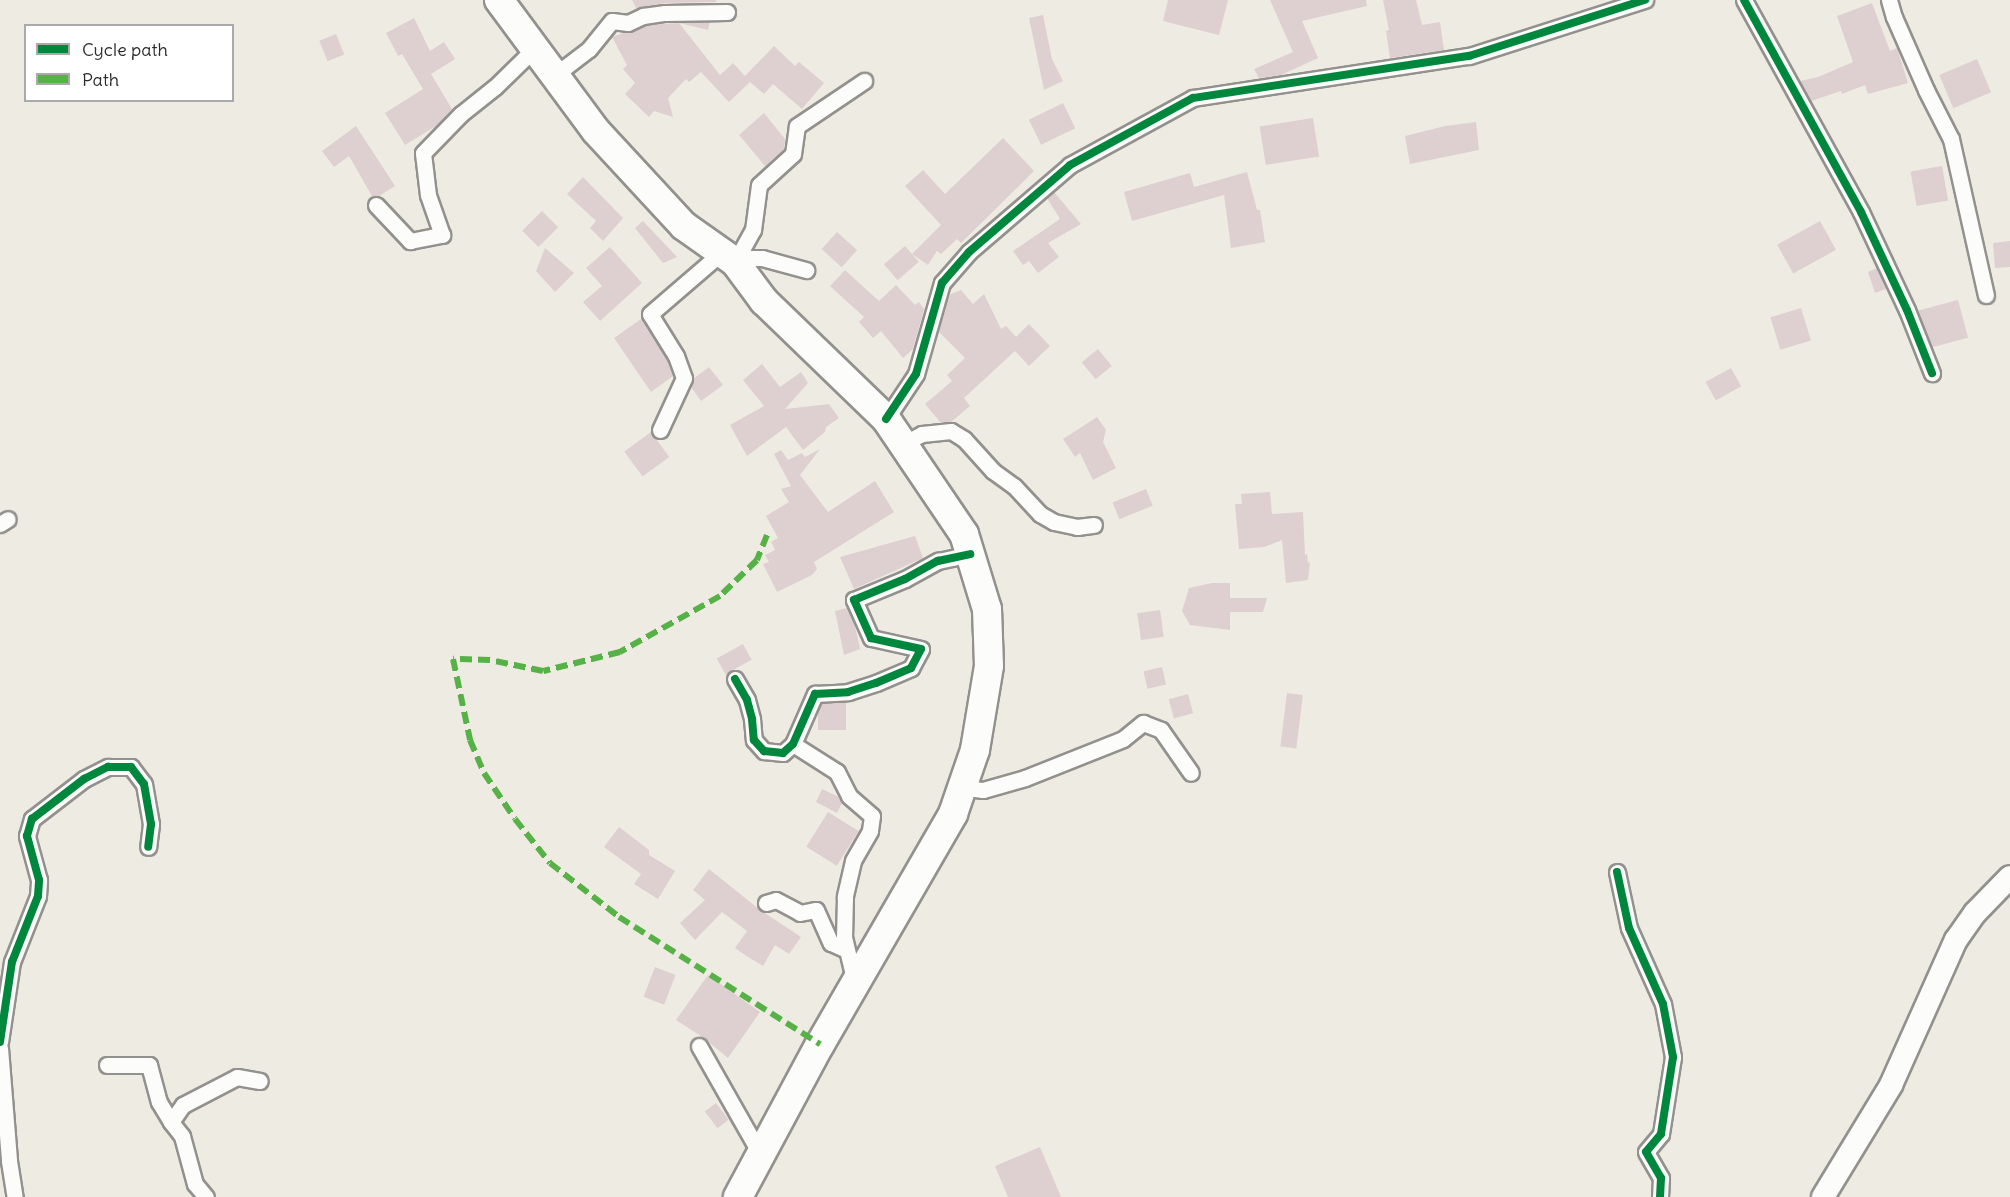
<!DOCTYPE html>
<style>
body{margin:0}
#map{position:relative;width:2010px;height:1197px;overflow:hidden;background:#eeebe2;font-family:Delius,sans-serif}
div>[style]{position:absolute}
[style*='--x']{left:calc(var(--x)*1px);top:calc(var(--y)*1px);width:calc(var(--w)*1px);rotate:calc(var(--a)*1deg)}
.building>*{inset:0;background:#ded0d0;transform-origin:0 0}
.roads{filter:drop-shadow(2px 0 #93918d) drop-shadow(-2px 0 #93918d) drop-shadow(0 2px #93918d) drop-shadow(0 -2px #93918d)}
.street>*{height:15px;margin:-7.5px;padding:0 7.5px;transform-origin:7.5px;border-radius:7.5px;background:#fcfcfb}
.secondary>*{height:22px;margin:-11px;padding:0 11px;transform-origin:11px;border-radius:11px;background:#fcfcfb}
.highway>*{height:28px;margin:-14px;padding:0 14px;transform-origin:14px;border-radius:14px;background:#fcfcfb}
.quiet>*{height:6px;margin-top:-3px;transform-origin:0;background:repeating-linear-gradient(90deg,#56b246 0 12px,transparent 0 18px)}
.cycleway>*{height:8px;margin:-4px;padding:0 4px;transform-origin:4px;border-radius:4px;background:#00873e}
span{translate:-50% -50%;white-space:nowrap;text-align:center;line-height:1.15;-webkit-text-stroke:6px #fff;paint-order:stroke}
.legend{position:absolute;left:24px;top:24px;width:210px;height:78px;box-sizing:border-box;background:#fff;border:2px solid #aaa;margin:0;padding:8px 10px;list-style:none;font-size:18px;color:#2b2b2b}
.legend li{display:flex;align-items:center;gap:12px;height:30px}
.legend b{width:30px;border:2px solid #aaa}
</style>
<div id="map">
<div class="building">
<div style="clip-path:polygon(632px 0,716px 0,716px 2px,665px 3px,636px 8px)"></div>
<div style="clip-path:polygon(1168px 0,1228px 0,1219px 35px,1163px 21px)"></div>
<div style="clip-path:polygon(1270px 0,1366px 0,1367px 6px,1302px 21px,1318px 58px,1281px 75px,1259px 78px,1254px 69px,1293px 52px)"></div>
<div style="clip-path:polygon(1383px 0,1416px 0,1422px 25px,1440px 22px,1444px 50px,1390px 58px,1386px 31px,1389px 30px)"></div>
<div style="clip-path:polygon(1872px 3px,1890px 51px,1897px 48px,1908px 83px,1868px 94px,1865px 85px,1842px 94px,1841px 91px,1811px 101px,1800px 81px,1818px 77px,1853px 62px,1837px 16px)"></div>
<div style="clip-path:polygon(1043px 15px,1052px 59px,1063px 81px,1044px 90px,1029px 18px)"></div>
<div style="clip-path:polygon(414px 18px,430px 51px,444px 42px,455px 59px,431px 74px,452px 109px,436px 126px,405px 145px,385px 113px,423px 89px,402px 54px,398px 56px,386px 33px)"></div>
<div style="clip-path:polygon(710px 22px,708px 30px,679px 23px)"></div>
<div style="clip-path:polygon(679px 23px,720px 75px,733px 63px,745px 76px,774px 46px,795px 66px,799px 62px,824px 83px,802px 109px,773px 84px,764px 94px,750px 82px,729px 102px,701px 72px,689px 82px,686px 79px,668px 98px,673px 117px,654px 111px,649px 117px,625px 94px,635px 83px,623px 69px,627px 65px,612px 37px,646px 25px)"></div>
<div style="left:336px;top:34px;width:22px;height:18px;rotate:68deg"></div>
<div style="left:1977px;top:59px;width:36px;height:41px;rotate:67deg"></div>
<div style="left:1063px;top:103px;width:28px;height:38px;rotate:64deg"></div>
<div style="clip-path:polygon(764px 113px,785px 139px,784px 149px,765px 166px,739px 135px)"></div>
<div style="left:1313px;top:118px;width:39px;height:54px;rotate:81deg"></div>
<div style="clip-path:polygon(1476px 122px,1479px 150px,1410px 164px,1405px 136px,1445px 126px)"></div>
<div style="clip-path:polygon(356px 126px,395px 186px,379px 196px,372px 196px,349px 156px,334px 167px,322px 151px)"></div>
<div style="clip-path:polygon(1003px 138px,1034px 171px,961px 243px,957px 239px,941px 254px,937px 251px,928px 265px,912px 254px,941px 225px,905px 186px,923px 170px,945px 194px)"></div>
<div style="left:1942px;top:166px;width:35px;height:32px;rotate:80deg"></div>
<div style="clip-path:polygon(1247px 172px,1257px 210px,1260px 210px,1265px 242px,1231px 248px,1224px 195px,1132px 221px,1124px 192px,1190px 173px,1194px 187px)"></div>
<div style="clip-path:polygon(583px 177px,623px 218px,603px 241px,590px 228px,596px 221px,567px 194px)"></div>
<div style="clip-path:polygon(1054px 192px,1081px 224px,1048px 243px,1059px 257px,1038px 273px,1029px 261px,1023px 265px,1013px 251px,1060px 219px,1047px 198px)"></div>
<div style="left:542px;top:211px;width:23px;height:28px;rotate:45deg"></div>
<div style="clip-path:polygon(643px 221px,677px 257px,663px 263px,635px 228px)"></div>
<div style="left:1820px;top:221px;width:33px;height:49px;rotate:61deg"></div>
<div style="left:837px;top:232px;width:27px;height:23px;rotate:42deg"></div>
<div style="clip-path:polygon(2010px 241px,2010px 267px,1995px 268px,1993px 243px)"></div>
<div style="left:905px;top:246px;width:21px;height:28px;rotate:49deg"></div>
<div style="clip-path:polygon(610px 247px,642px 283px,600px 321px,583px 302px,602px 286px,586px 268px)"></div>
<div style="clip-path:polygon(545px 248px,574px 273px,555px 292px,536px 271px)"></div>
<div style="clip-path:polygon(1877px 268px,1886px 289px,1875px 293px,1868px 272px)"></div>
<div style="clip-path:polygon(845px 270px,879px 301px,896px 285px,915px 305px,919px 302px,924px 309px,913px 349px,903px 358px,881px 331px,873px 338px,859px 322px,864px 317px,830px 286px)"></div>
<div style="clip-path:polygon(961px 290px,973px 304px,984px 294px,1001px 329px,1006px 326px,1016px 337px,1029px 324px,1050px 346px,1029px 366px,1015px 351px,964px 398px,970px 406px,951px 422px,940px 422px,925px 404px,952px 381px,947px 375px,965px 358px,938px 331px,947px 300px,951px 294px)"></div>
<div style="left:1958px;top:300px;width:39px;height:41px;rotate:75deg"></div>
<div style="left:1801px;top:308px;width:34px;height:32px;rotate:73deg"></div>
<div style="clip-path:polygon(641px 319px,667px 360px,673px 376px,651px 392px,614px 338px)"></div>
<div style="left:1098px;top:349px;width:22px;height:21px;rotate:51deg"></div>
<div style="clip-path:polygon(762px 364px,780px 387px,801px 372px,808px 383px,785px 409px,829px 404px,839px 418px,826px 427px,825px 432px,803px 450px,786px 427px,747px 456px,730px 425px,764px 406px,743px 380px)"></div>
<div style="clip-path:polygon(709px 367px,723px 385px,701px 401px,691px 387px,693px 379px)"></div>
<div style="left:1731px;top:368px;width:21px;height:29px;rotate:61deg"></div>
<div style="clip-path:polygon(1097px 417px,1106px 430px,1103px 442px,1116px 468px,1093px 480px,1080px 453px,1075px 457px,1063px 439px)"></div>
<div style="left:651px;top:432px;width:31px;height:33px;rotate:54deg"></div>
<div style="clip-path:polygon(820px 449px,800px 475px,828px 512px,875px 481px,894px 512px,814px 562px,817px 569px,812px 575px,777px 592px,763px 564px,769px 562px,765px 555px,775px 550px,771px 542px,778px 538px,766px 516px,789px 502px,781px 489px,791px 486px,774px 454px,781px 450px,788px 460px,802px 453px,805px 457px)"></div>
<div style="left:1146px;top:489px;width:18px;height:36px;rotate:68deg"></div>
<div style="clip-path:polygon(1270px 492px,1272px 514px,1303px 512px,1305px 555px,1307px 554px,1308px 563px,1310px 562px,1308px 580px,1286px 583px,1282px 540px,1264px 547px,1239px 549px,1235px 504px,1242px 504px,1241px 494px)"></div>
<div style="clip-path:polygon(915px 536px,923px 558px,854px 589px,840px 557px)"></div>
<div style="clip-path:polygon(1212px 583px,1230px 583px,1230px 598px,1267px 598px,1263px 612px,1230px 612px,1230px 630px,1190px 625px,1182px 611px,1189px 588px)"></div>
<div style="clip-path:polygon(847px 608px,855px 626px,860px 649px,844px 655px,835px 611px)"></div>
<div style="left:1160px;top:610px;width:27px;height:23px;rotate:82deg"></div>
<div style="left:743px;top:644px;width:18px;height:30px;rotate:61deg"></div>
<div style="left:1162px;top:667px;width:18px;height:19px;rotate:77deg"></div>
<div style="left:1287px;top:693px;width:16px;height:54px;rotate:7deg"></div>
<div style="left:1188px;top:694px;width:20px;height:20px;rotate:75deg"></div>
<div style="clip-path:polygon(846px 702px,846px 730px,818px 730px,818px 712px,822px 703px)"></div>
<div style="clip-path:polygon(822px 789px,839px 797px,842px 803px,837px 813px,816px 802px)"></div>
<div style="left:828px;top:812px;width:36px;height:41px;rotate:32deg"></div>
<div style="clip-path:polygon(619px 827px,649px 850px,649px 855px,675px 871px,658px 899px,634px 884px,641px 874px,604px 847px)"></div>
<div style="clip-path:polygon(709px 869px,760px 910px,801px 937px,789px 954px,775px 945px,763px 966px,745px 955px,735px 948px,747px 931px,722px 912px,695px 940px,680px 923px,705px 900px,693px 890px)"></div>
<div style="left:655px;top:967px;width:22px;height:32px;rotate:21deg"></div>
<div style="clip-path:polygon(708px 975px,760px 1012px,728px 1058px,704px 1038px,676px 1020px)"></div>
<div style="left:716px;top:1103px;width:21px;height:14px;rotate:53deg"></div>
<div style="clip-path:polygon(1040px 1147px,1061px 1197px,1008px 1197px,995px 1166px)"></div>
</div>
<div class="roads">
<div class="street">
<div style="--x:1744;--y:0;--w:242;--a:61.1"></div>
<div style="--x:1861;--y:212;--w:108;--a:64.9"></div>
<div style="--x:1907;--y:310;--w:68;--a:68.4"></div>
<div style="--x:1889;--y:0;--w:18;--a:74"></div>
<div style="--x:1894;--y:17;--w:80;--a:66.3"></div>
<div style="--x:1926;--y:90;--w:55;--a:63"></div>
<div style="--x:1951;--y:139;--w:160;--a:77.4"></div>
<div style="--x:555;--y:75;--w:43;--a:-37.4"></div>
<div style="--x:589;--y:49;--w:36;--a:-51"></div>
<div style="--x:612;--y:21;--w:16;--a:7"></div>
<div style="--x:628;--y:23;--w:17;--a:-25"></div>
<div style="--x:643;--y:16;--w:22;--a:-8"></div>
<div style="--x:665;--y:13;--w:62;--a:-0.9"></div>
<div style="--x:376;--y:205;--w:50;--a:46.6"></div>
<div style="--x:410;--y:241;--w:33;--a:-11"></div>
<div style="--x:442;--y:235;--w:42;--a:-109.3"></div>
<div style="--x:428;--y:195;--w:42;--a:-96.8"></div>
<div style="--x:423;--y:153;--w:54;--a:-45.7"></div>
<div style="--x:461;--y:114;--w:43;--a:-38.5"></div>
<div style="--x:495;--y:87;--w:56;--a:-44.3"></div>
<div style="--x:735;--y:262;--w:37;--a:-61"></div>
<div style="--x:753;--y:230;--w:45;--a:-82.4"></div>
<div style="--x:759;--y:185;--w:46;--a:-42.4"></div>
<div style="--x:793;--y:154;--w:28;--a:-82"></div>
<div style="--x:797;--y:126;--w:81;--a:-33.9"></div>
<div style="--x:735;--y:262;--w:15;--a:-16"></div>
<div style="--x:749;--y:258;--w:13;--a:0"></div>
<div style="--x:762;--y:258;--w:46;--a:15.3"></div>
<div style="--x:886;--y:419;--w:54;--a:-56.3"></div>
<div style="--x:916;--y:374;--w:95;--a:-74.1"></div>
<div style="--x:942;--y:283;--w:41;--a:-48.9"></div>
<div style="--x:969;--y:252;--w:133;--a:-40.7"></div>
<div style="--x:1070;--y:165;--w:140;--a:-28.6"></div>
<div style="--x:1193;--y:98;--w:279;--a:-8.7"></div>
<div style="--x:1469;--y:56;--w:185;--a:-17.7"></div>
<div style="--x:660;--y:430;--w:57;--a:-65.2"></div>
<div style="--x:684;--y:378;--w:23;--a:-110"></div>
<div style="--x:676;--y:356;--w:49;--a:-121.8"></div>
<div style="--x:650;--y:314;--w:95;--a:-40.7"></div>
<div style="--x:903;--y:444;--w:21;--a:-28"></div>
<div style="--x:922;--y:434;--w:29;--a:-6"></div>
<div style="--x:951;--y:431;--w:15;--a:32"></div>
<div style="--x:964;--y:439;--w:43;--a:47.8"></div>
<div style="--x:993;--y:471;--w:26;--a:36"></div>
<div style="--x:1014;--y:486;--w:38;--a:47"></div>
<div style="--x:1040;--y:514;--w:16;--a:30"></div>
<div style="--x:1054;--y:522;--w:24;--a:12"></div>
<div style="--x:1077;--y:527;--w:17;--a:-7"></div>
<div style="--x:0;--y:524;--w:9;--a:-32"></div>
<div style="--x:735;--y:679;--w:24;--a:60"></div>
<div style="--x:747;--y:700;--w:20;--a:75"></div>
<div style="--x:752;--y:719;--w:21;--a:85"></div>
<div style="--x:754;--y:740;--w:15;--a:48"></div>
<div style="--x:764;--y:751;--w:19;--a:6"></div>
<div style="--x:783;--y:753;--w:13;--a:-42"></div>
<div style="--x:793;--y:744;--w:55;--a:-66.3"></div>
<div style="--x:815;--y:694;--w:33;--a:-3"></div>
<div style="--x:848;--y:692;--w:29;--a:-18"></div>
<div style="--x:876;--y:683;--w:38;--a:-23"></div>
<div style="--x:911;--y:668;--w:21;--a:-62"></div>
<div style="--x:921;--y:649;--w:51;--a:-167.6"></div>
<div style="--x:871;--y:638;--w:42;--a:-114.1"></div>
<div style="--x:854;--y:600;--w:55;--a:-22.4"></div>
<div style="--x:905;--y:579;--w:38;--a:-29"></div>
<div style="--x:938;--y:561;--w:33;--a:-12"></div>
<div style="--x:793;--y:744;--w:52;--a:32.5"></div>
<div style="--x:837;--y:772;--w:27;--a:63"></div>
<div style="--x:849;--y:796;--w:30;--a:41"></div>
<div style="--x:872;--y:816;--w:15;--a:98"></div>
<div style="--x:870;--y:831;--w:34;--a:120"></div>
<div style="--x:853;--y:861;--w:37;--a:103"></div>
<div style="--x:845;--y:897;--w:40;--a:91.4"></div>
<div style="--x:844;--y:937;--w:47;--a:76.6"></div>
<div style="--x:961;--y:787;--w:22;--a:8"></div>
<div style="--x:983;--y:790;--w:44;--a:-15.9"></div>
<div style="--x:1025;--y:778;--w:105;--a:-21.7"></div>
<div style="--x:1123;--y:739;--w:26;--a:-39"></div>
<div style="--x:1143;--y:723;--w:19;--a:21"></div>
<div style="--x:1161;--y:730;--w:52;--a:55.1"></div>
<div style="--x:1617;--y:872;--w:57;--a:77.9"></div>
<div style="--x:1629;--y:928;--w:83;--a:65.9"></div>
<div style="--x:1663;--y:1004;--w:54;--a:79.3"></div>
<div style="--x:1673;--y:1057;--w:78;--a:98.9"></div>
<div style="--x:1661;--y:1134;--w:23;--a:130"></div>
<div style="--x:1646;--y:1152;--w:30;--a:60"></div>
<div style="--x:1661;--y:1178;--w:19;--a:93"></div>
<div style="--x:766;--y:903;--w:10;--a:-17"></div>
<div style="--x:776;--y:900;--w:27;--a:28"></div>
<div style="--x:800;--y:913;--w:16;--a:-11"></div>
<div style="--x:816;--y:910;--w:36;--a:66"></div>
<div style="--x:831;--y:943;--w:17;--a:24"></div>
<div style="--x:0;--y:1042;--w:81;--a:-81.5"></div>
<div style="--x:12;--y:962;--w:71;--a:-68.5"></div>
<div style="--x:38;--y:896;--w:16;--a:-86"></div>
<div style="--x:39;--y:880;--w:46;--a:-105.3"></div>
<div style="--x:27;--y:836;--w:18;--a:-74"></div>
<div style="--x:32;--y:819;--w:66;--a:-37.6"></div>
<div style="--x:84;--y:779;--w:27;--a:-27"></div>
<div style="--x:108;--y:767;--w:23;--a:0"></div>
<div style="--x:131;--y:767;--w:21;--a:53"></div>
<div style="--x:144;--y:784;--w:41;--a:80.1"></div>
<div style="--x:151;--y:824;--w:23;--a:97"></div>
<div style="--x:699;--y:1046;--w:125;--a:60.4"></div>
<div style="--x:0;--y:1048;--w:113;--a:85.4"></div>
<div style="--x:9;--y:1161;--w:36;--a:81"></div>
<div style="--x:107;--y:1065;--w:42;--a:0"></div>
<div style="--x:149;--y:1065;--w:38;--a:75"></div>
<div style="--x:159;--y:1102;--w:23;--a:59"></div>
<div style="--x:206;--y:1197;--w:17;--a:-130"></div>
<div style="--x:195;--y:1184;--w:50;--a:-105.2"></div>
<div style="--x:182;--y:1136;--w:18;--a:-128"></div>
<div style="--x:171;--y:1122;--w:21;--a:-55"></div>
<div style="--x:183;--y:1105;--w:61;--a:-27.4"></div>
<div style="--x:237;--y:1077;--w:23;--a:10"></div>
</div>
<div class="secondary">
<div style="--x:1823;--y:1197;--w:131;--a:-58.7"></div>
<div style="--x:1891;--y:1085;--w:159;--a:-65.9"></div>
<div style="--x:1956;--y:940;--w:33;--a:-55"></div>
<div style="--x:1975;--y:913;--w:50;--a:-45.8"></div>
</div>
<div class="highway">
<div style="--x:499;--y:0;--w:163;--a:53.5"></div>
<div style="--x:596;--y:131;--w:129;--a:47.2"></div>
<div style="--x:684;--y:226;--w:62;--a:35.2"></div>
<div style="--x:735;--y:262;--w:49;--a:53.4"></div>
<div style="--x:764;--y:301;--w:170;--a:44"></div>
<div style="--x:886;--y:419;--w:139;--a:55.9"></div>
<div style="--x:964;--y:534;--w:78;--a:73"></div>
<div style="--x:987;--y:609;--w:57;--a:88"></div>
<div style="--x:989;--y:666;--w:85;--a:99.5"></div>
<div style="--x:975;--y:750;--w:68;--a:109"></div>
<div style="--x:953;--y:814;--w:266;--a:120"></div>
<div style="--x:820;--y:1044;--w:174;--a:118.2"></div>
</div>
</div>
<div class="quiet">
<div style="--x:767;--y:535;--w:27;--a:112"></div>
<div style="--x:757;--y:560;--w:52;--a:135.8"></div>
<div style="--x:720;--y:596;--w:115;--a:150.8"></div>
<div style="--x:620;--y:652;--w:79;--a:166.1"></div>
<div style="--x:543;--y:671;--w:54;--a:-168.3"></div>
<div style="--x:490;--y:660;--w:37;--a:-178"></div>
<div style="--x:453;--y:659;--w:83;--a:78.1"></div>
<div style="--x:470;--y:740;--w:36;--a:67"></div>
<div style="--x:484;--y:773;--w:55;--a:56"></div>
<div style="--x:515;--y:819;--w:56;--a:51.5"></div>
<div style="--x:550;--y:863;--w:88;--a:38"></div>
<div style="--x:619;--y:917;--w:238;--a:32.3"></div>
</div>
<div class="cycleway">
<div style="--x:1744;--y:0;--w:242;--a:61.1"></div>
<div style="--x:1861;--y:212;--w:108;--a:64.9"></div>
<div style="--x:1907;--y:310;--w:68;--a:68.4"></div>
<div style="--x:886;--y:419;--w:54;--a:-56.3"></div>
<div style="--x:916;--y:374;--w:95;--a:-74.1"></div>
<div style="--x:942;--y:283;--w:41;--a:-48.9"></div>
<div style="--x:969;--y:252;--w:133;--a:-40.7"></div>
<div style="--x:1070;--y:165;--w:140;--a:-28.6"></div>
<div style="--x:1193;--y:98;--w:279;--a:-8.7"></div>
<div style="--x:1469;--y:56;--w:185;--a:-17.7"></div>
<div style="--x:735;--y:679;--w:24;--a:60"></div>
<div style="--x:747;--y:700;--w:20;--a:75"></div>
<div style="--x:752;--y:719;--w:21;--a:85"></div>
<div style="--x:754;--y:740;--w:15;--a:48"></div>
<div style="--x:764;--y:751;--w:19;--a:6"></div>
<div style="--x:783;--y:753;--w:13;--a:-42"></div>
<div style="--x:793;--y:744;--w:55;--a:-66.3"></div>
<div style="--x:815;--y:694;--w:33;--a:-3"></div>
<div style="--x:848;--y:692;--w:29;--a:-18"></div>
<div style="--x:876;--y:683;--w:38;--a:-23"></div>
<div style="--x:911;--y:668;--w:21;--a:-62"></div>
<div style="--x:921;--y:649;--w:51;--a:-167.6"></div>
<div style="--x:871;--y:638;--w:42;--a:-114.1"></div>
<div style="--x:854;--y:600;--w:55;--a:-22.4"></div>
<div style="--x:905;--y:579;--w:38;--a:-29"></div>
<div style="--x:938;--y:561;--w:33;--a:-12"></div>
<div style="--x:1617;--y:872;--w:57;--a:77.9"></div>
<div style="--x:1629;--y:928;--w:83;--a:65.9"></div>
<div style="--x:1663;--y:1004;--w:54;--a:79.3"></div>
<div style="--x:1673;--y:1057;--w:78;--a:98.9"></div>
<div style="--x:1661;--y:1134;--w:23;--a:130"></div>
<div style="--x:1646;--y:1152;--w:30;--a:60"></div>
<div style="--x:1661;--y:1178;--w:19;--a:93"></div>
<div style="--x:0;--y:1042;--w:81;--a:-81.5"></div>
<div style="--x:12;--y:962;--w:71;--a:-68.5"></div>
<div style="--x:38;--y:896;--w:16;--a:-86"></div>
<div style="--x:39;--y:880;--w:46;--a:-105.3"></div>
<div style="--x:27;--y:836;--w:18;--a:-74"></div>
<div style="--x:32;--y:819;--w:66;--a:-37.6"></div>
<div style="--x:84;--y:779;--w:27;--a:-27"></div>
<div style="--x:108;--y:767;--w:23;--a:0"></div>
<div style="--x:131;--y:767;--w:21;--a:53"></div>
<div style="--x:144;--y:784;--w:41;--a:80.1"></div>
<div style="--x:151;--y:824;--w:23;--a:97"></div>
</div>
<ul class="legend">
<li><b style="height:8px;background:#00873e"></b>Cycle path</li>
<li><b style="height:8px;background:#56b246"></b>Path</li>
</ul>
</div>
